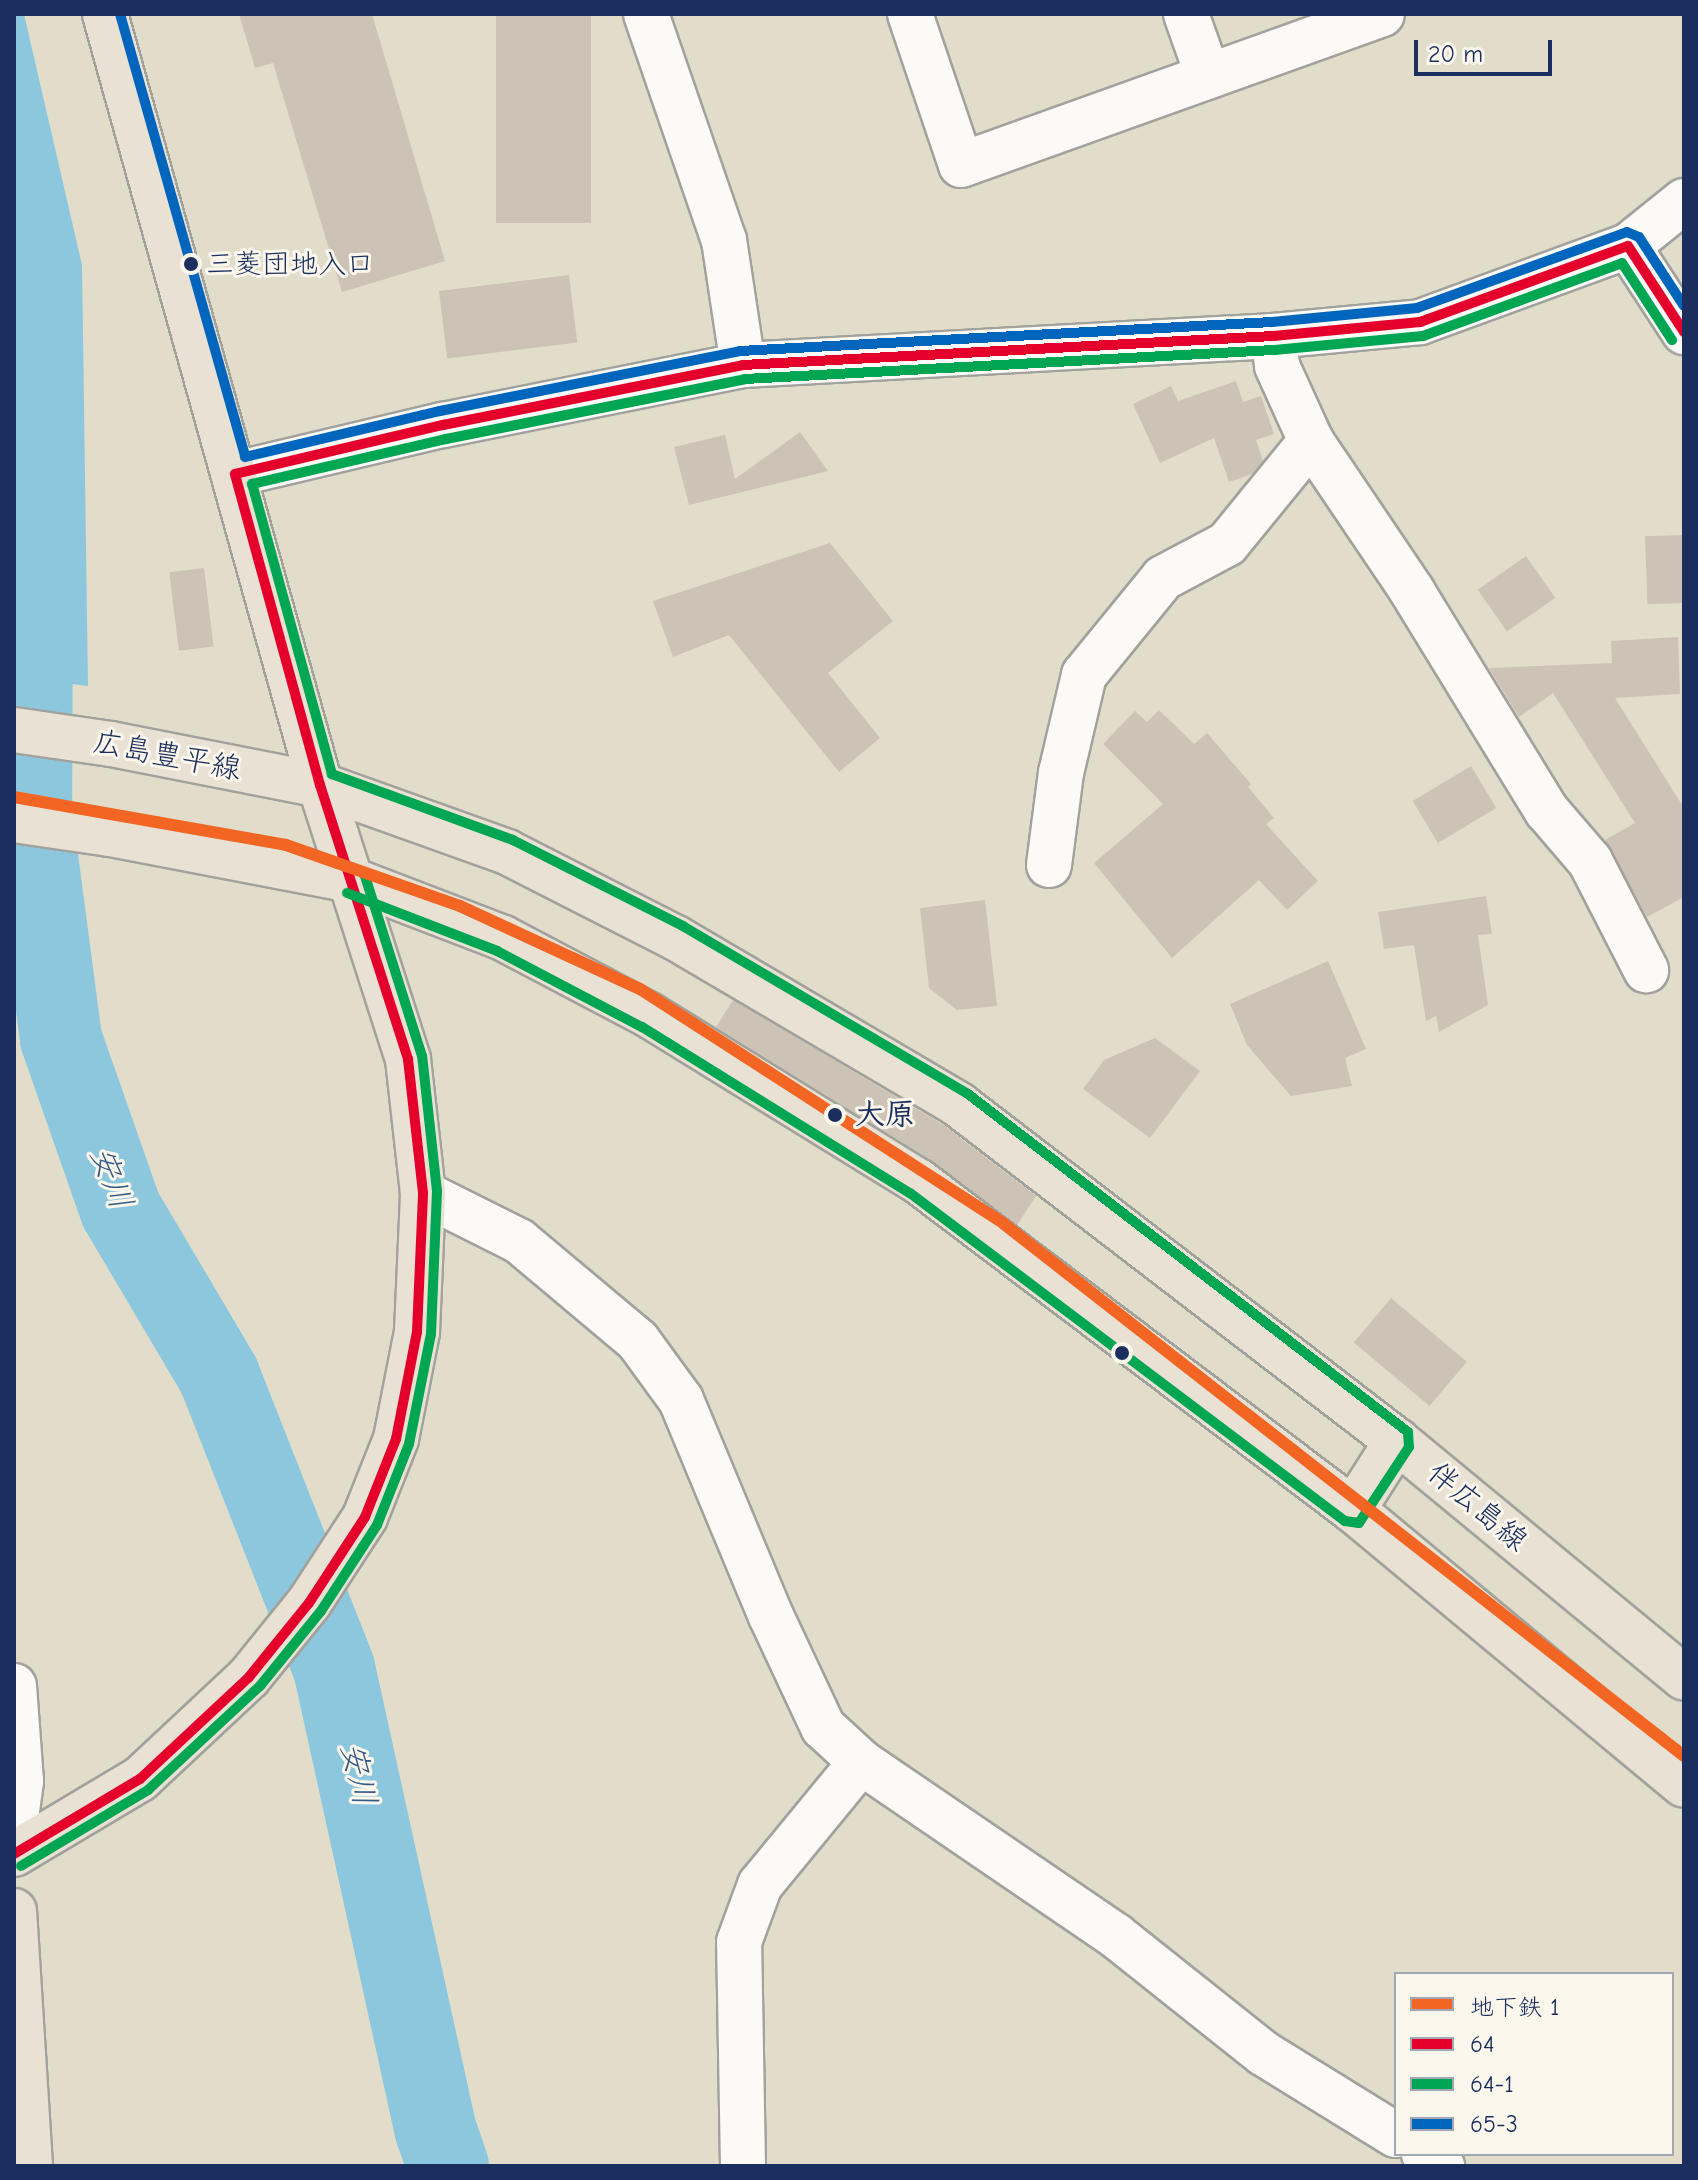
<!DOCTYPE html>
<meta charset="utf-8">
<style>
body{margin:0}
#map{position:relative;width:1698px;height:2180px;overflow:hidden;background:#e2ddcb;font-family:"Comic Neue","Klee One",sans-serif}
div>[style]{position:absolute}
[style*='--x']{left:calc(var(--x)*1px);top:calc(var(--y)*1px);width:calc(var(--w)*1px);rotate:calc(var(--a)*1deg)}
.water>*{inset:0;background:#8dc7dd}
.river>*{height:82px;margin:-41px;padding:0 41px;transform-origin:41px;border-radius:41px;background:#8dc7dd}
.building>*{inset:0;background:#cdc2b6;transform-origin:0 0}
.roads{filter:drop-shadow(2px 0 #a2a29d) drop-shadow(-2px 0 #a2a29d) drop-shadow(0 2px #a2a29d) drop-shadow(0 -2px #a2a29d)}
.minor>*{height:44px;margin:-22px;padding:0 22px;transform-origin:22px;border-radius:22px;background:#fbfaf7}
.major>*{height:44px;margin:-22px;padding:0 22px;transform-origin:22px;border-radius:22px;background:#eae1d5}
.bus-1>*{height:10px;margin:-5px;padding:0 5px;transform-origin:5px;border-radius:5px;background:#e4002b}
.bus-2>*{height:10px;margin:-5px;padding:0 5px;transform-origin:5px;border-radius:5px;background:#00a651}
.bus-3>*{height:10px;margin:-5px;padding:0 5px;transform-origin:5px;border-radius:5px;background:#0065bd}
.metro-1>*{height:12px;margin:-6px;padding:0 6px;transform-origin:6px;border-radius:6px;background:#f26522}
.dots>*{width:22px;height:22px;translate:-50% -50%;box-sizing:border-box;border:4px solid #fbf7ec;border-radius:50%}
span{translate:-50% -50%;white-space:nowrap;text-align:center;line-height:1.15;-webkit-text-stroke:6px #fbf7ec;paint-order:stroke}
.bus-label{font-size:28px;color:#1b2f5e}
.left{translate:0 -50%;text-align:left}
.street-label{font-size:30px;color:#1b2f5e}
.stop-label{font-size:30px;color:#1b2f5e;font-weight:700}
.water-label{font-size:32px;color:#325a86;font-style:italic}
.frame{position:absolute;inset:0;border:16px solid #1b2f5e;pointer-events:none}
.legend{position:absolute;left:1394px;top:1972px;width:280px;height:184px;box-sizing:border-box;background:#fbf7ec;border:2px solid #a1a7b3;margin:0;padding:10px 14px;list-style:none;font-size:24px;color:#1b2f5e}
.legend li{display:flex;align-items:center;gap:16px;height:40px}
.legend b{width:40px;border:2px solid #a1a7b3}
.scale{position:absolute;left:1414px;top:40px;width:138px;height:36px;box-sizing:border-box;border:4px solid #1b2f5e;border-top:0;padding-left:10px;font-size:24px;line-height:28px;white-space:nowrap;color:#1b2f5e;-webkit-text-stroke:6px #fbf7ec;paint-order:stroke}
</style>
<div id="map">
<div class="water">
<div style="clip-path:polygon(14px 14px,24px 14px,82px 265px,88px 686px,14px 677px)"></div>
</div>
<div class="river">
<div style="--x:32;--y:565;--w:246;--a:90.2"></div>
<div style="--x:31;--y:811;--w:230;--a:82.5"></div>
<div style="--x:61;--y:1039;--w:181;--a:70.7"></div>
<div style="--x:121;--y:1210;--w:193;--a:59.4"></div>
<div style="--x:219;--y:1376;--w:314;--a:68.5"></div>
<div style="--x:334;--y:1668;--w:474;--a:77.6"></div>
<div style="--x:436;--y:2131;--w:37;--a:71"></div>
</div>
<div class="building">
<div style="clip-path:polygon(239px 14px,372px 14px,445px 261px,342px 292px,273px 63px,255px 68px)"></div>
<div style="left:496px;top:14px;width:95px;height:209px"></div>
<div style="left:569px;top:275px;width:68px;height:131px;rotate:83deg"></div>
<div style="clip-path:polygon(1236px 381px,1243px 402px,1261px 396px,1274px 434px,1256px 440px,1263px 461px,1252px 474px,1229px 482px,1214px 438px,1160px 463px,1133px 404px,1171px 386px,1178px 401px)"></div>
<div style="clip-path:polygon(800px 432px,828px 471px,689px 505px,674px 447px,725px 435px,735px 479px)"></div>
<div style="left:1682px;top:535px;width:68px;height:37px;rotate:88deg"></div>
<div style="clip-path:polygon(830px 543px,893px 621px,828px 673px,880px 738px,839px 772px,729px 635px,673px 657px,653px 601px)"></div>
<div style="left:1526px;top:556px;width:51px;height:59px;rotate:55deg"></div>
<div style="left:204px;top:568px;width:79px;height:35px;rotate:83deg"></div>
<div style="clip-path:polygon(1678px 637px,1680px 694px,1615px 698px,1684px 808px,1684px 897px,1647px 917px,1605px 840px,1635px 823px,1553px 693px,1519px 717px,1489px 668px,1612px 663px,1611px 641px)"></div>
<div style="clip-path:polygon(1159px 710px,1194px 744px,1207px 733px,1251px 784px,1248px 787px,1274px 818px,1266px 824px,1318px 881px,1287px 910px,1259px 880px,1172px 958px,1094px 863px,1163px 804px,1103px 744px,1135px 711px,1147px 722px)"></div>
<div style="left:1471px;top:766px;width:49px;height:68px;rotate:59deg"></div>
<div style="clip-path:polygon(1486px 896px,1492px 934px,1478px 935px,1488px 1005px,1439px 1032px,1436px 1016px,1426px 1021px,1414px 945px,1384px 949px,1378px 912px)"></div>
<div style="clip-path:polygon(985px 900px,997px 1006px,957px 1010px,929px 988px,920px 908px)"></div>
<div style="clip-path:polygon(1328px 961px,1366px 1049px,1345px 1058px,1352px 1086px,1291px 1096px,1247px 1045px,1230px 1004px)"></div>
<div style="clip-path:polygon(733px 1000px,945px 1126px,1036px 1196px,1017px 1225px,931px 1160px,716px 1027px)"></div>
<div style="clip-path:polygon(1155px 1038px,1200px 1071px,1150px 1138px,1083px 1089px,1104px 1060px)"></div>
<div style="left:1391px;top:1298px;width:99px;height:58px;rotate:40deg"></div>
</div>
<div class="roads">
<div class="minor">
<div style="--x:646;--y:14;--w:239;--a:71"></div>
<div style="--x:724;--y:240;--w:126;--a:81.4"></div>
<div style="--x:910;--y:14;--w:159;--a:71.3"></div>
<div style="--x:961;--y:165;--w:447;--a:-19.7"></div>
<div style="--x:1186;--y:14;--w:66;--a:70.5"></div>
<div style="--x:1628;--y:246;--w:103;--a:56.9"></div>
<div style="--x:1273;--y:336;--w:30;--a:82"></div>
<div style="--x:1277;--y:366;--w:82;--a:65.6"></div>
<div style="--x:1311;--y:441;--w:181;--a:56"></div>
<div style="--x:1412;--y:591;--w:258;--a:58.5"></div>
<div style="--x:1547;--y:811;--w:66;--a:49.3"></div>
<div style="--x:1590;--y:861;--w:123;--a:62.8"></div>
<div style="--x:235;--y:474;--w:214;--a:-13.3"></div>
<div style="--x:443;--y:425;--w:306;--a:-11.3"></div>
<div style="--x:743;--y:365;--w:531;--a:-3.13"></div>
<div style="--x:1273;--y:336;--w:148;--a:-5.4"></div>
<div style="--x:1420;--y:322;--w:221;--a:-20.1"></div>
<div style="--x:1628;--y:246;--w:72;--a:-38.8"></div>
<div style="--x:1049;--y:865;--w:93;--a:-82.6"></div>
<div style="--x:1061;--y:773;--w:101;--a:-76.8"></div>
<div style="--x:1084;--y:675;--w:125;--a:-50.8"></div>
<div style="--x:1163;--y:578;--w:72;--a:-28"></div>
<div style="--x:1227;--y:544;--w:133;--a:-50.8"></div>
<div style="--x:423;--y:1193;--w:107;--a:26.6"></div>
<div style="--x:519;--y:1241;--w:155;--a:40"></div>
<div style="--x:638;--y:1341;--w:73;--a:53.9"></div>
<div style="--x:681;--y:1400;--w:234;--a:67.4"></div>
<div style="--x:771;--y:1616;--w:123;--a:64.9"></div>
<div style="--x:823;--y:1727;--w:52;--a:42.6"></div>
<div style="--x:861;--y:1762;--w:309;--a:34.3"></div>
<div style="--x:1116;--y:1936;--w:188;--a:38.5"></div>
<div style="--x:1263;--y:2053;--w:156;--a:31.7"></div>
<div style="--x:14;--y:1686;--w:95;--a:85.8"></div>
<div style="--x:21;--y:1781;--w:52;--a:97.7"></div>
<div style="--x:1424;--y:2154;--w:22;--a:34"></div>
<div style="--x:743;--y:2166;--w:224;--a:-91"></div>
<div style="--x:739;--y:1942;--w:61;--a:-69.8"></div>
<div style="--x:760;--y:1885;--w:159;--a:-50.6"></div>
</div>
<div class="major">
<div style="--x:14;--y:730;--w:98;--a:8.2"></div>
<div style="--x:111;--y:744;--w:213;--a:11.1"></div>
<div style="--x:320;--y:785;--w:199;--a:19.7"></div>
<div style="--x:507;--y:852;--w:190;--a:27"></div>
<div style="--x:676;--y:938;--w:329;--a:30.5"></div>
<div style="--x:959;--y:1105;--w:552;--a:37.49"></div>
<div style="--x:1397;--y:1441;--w:372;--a:39.5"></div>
<div style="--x:14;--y:820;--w:97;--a:8.3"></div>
<div style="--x:110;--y:834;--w:246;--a:10.8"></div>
<div style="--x:352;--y:880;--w:162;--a:21"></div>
<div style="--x:503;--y:938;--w:165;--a:27.8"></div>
<div style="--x:649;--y:1015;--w:316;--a:31.7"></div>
<div style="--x:918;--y:1181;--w:545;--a:37.1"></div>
<div style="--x:1353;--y:1510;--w:430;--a:39.7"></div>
<div style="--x:1353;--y:1510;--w:82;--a:-57.5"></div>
<div style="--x:14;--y:1854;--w:147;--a:-30.8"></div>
<div style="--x:140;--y:1779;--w:149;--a:-43.1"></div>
<div style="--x:249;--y:1677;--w:95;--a:-51"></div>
<div style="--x:309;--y:1603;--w:103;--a:-56.9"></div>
<div style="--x:365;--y:1517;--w:84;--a:-68.3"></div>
<div style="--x:396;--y:1439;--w:109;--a:-78.9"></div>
<div style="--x:417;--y:1332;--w:139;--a:-87.5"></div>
<div style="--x:423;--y:1193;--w:135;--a:-96.4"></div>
<div style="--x:408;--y:1059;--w:288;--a:-107.8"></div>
<div style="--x:320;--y:785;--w:800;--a:-105.58"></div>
<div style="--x:14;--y:1911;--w:256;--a:86.4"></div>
</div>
</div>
<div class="bus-1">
<div style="--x:1628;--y:246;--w:103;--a:56.9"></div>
<div style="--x:235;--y:474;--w:214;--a:-13.3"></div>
<div style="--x:443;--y:425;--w:306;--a:-11.3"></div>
<div style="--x:743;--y:365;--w:531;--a:-3.13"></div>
<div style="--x:1273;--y:336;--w:148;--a:-5.4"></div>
<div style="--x:1420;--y:322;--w:221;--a:-20.1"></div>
<div style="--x:14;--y:1854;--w:147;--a:-30.8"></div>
<div style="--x:140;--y:1779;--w:149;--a:-43.1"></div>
<div style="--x:249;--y:1677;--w:95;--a:-51"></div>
<div style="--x:309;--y:1603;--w:103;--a:-56.9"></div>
<div style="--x:365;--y:1517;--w:84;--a:-68.3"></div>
<div style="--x:396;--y:1439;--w:109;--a:-78.9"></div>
<div style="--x:417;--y:1332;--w:139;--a:-87.5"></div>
<div style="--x:423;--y:1193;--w:135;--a:-96.4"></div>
<div style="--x:408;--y:1059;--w:288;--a:-107.8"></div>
<div style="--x:320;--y:785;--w:322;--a:-105.3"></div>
</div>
<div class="bus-2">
<div style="--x:347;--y:893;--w:161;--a:21.1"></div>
<div style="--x:497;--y:951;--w:164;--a:27.7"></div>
<div style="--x:642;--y:1027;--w:315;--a:31.8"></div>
<div style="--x:910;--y:1193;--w:545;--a:37.02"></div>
<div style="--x:1345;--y:1521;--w:14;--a:8"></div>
<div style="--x:1359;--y:1523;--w:91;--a:-56.7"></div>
<div style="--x:1409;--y:1447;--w:15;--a:-94"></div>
<div style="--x:1408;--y:1432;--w:555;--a:-142.47"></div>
<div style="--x:968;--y:1094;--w:331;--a:-149.5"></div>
<div style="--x:683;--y:926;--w:191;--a:-153.2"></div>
<div style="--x:513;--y:840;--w:193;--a:-160"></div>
<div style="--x:332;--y:774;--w:301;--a:-105.4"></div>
<div style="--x:252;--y:484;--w:199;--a:-13.1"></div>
<div style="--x:446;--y:439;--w:305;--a:-11.3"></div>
<div style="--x:745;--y:379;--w:530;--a:-3.14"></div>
<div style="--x:1274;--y:350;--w:150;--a:-5.4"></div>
<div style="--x:1423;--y:336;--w:212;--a:-20.1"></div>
<div style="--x:1622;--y:263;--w:92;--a:57"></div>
<div style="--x:21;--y:1866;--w:148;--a:-30.9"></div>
<div style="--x:148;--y:1790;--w:153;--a:-42.9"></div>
<div style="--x:260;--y:1686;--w:97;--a:-50.9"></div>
<div style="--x:321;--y:1611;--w:103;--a:-56.9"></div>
<div style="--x:377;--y:1525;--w:87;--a:-68.4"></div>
<div style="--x:409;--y:1444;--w:112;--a:-78.7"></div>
<div style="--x:431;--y:1334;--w:143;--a:-87.6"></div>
<div style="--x:437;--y:1191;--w:136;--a:-96.3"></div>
<div style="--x:422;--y:1056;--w:189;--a:-107.6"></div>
</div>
<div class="bus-3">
<div style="--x:120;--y:14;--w:460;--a:74.2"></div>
<div style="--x:245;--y:457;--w:200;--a:-13.3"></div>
<div style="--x:440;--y:411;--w:306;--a:-11.3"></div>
<div style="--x:740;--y:351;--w:533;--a:-3.12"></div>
<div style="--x:1272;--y:322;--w:146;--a:-5.5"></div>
<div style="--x:1417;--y:308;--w:223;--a:-19.9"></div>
<div style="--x:1627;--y:232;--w:13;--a:23"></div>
<div style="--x:1639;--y:237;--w:82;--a:56.9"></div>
</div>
<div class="metro-1">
<div style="--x:14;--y:797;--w:276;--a:10"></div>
<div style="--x:286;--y:845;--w:184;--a:19.3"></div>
<div style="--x:460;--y:906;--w:198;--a:24.8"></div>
<div style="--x:640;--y:989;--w:433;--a:32.8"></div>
<div style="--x:1004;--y:1224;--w:863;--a:38.04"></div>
</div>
<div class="dots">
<div style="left:191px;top:264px;background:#1b2f5e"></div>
<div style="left:835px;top:1115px;background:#1b2f5e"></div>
<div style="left:1122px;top:1353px;background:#1b2f5e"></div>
</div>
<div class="bus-label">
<span class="left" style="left:206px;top:264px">三菱団地入口</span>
</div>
<div class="street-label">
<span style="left:167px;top:756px;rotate:11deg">広島豊平線</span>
<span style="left:1477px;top:1507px;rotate:40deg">伴広島線</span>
</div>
<div class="stop-label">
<span class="left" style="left:855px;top:1115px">大原</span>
</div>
<div class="water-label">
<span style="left:111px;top:1178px;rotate:69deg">安川</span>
<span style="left:358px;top:1774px;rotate:77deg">安川</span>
</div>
<div class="frame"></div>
<ul class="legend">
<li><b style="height:10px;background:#f26522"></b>地下鉄 1</li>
<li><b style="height:10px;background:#e4002b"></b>64</li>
<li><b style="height:10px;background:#00a651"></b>64-1</li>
<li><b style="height:10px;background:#0065bd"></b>65-3</li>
</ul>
<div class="scale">20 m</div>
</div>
